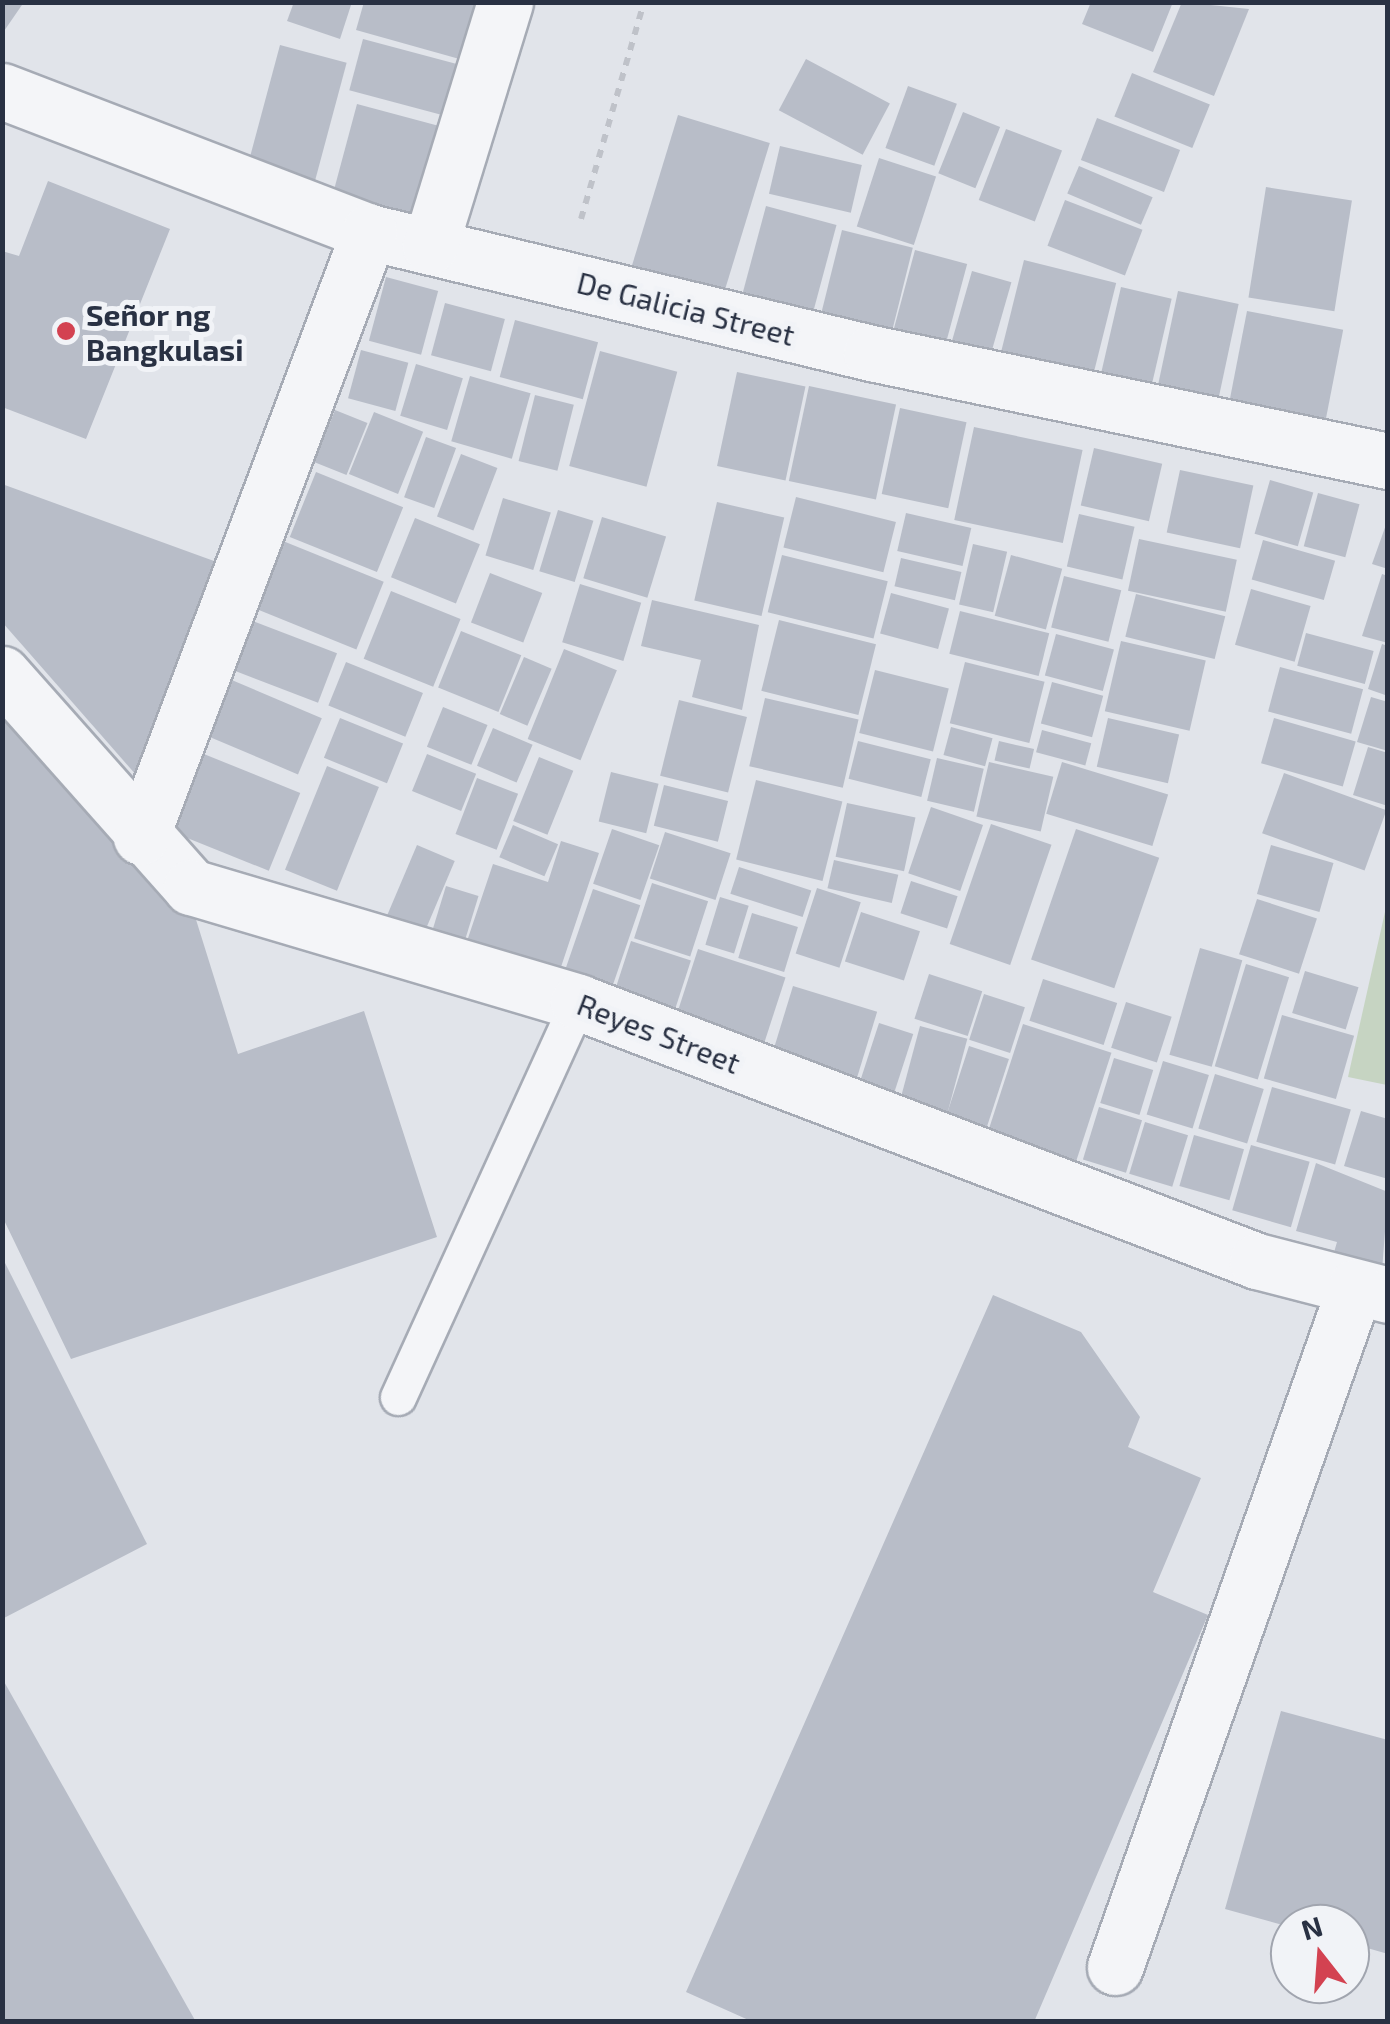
<!DOCTYPE html>
<meta charset="utf-8">
<style>
body{margin:0}
#map{position:relative;width:1390px;height:2024px;overflow:hidden;background:#e1e4ea;font-family:"Exo 2",sans-serif}
div>[style]{position:absolute}
[style*='--x']{left:calc(var(--x)*1px);top:calc(var(--y)*1px);width:calc(var(--w)*1px);rotate:calc(var(--a)*1deg)}
.green>*{inset:0;background:#c6d4c2}
.building>*{inset:0;background:#b8bdc8;transform-origin:0 0}
.path>*{height:6px;margin-top:-3px;transform-origin:0;background:repeating-linear-gradient(90deg,#bfc2c9 0 8px,transparent 0 16px)}
.roads{filter:drop-shadow(2px 0 #a6abb5) drop-shadow(-2px 0 #a6abb5) drop-shadow(0 2px #a6abb5) drop-shadow(0 -2px #a6abb5)}
.service>*{height:35px;margin:-17.5px;padding:0 17.5px;transform-origin:17.5px;border-radius:17.5px;background:#f4f5f8}
.minor>*{height:55px;margin:-27.5px;padding:0 27.5px;transform-origin:27.5px;border-radius:27.5px;background:#f4f5f8}
.dots>*{width:28px;height:28px;translate:-50% -50%;box-sizing:border-box;border:5px solid #f1f3f7;border-radius:50%}
span{translate:-50% -50%;white-space:nowrap;text-align:center;line-height:1.15;-webkit-text-stroke:10px #f1f3f7;paint-order:stroke}
.street-label{font-size:30px;color:#293143}
.poi-label{font-size:30px;color:#293143;font-weight:700}
.left{translate:0 -50%;text-align:left}
.frame{position:absolute;inset:0;border:5px solid #293143;pointer-events:none}
.north{position:absolute;left:1270px;top:1904px;width:100px;height:100px;box-sizing:border-box;background:#f1f3f7;border:2px solid #a1a5af;border-radius:50%;rotate:343deg;font-size:28px;font-weight:700;line-height:40px;text-align:center;color:#293143}
.north::after{content:'';display:block;margin:auto;width:35px;height:45px;background:#d34251;clip-path:polygon(50% 0,100% 100%,50% 72%,0 100%)}
</style>
<div id="map">
<div class="green">
<div style="clip-path:polygon(1387px 903px,1387px 1085px,1348px 1077px)"></div>
</div>
<div class="building">
<div style="clip-path:polygon(2px 2px,24px 2px,2px 34px)"></div>
<div style="clip-path:polygon(294px 2px,352px 2px,340px 39px,287px 21px)"></div>
<div style="clip-path:polygon(364px 2px,479px 2px,463px 60px,356px 30px)"></div>
<div style="clip-path:polygon(1091px 2px,1173px 2px,1153px 52px,1082px 24px)"></div>
<div style="clip-path:polygon(1182px 2px,1249px 9px,1214px 96px,1153px 72px)"></div>
<div style="left:363px;top:39px;width:98px;height:53px;rotate:15deg"></div>
<div style="left:280px;top:45px;width:69px;height:133px;rotate:15deg"></div>
<div style="left:806px;top:59px;width:95px;height:58px;rotate:28deg"></div>
<div style="left:1132px;top:73px;width:84px;height:47px;rotate:22deg"></div>
<div style="left:908px;top:86px;width:52px;height:66px;rotate:20deg"></div>
<div style="left:357px;top:104px;width:87px;height:105px;rotate:15deg"></div>
<div style="left:963px;top:112px;width:40px;height:66px;rotate:22deg"></div>
<div style="left:678px;top:115px;width:96px;height:167px;rotate:17deg"></div>
<div style="left:1097px;top:118px;width:89px;height:45px;rotate:21deg"></div>
<div style="left:1006px;top:129px;width:60px;height:76px;rotate:21deg"></div>
<div style="left:780px;top:146px;width:84px;height:49px;rotate:13deg"></div>
<div style="left:879px;top:158px;width:60px;height:72px;rotate:18deg"></div>
<div style="left:1079px;top:166px;width:80px;height:30px;rotate:23deg"></div>
<div style="clip-path:polygon(48px 181px,170px 229px,86px 439px,2px 407px,2px 251px,19px 256px)"></div>
<div style="left:1266px;top:187px;width:87px;height:112px;rotate:9deg"></div>
<div style="left:1065px;top:200px;width:83px;height:49px;rotate:21deg"></div>
<div style="left:766px;top:206px;width:73px;height:105px;rotate:15deg"></div>
<div style="left:842px;top:230px;width:73px;height:91px;rotate:14deg"></div>
<div style="left:915px;top:250px;width:54px;height:85px;rotate:15deg"></div>
<div style="left:1024px;top:260px;width:95px;height:105px;rotate:14deg"></div>
<div style="left:972px;top:271px;width:41px;height:79px;rotate:16deg"></div>
<div style="left:386px;top:277px;width:54px;height:66px;rotate:15deg"></div>
<div style="left:1121px;top:287px;width:52px;height:102px;rotate:13deg"></div>
<div style="left:1178px;top:291px;width:62px;height:107px;rotate:12deg"></div>
<div style="left:445px;top:303px;width:62px;height:54px;rotate:15deg"></div>
<div style="left:1247px;top:311px;width:98px;height:98px;rotate:11deg"></div>
<div style="left:515px;top:320px;width:86px;height:59px;rotate:15deg"></div>
<div style="left:361px;top:350px;width:49px;height:50px;rotate:15deg"></div>
<div style="left:600px;top:351px;width:80px;height:119px;rotate:15deg"></div>
<div style="left:416px;top:364px;width:49px;height:54px;rotate:17deg"></div>
<div style="left:737px;top:372px;width:70px;height:96px;rotate:12deg"></div>
<div style="left:470px;top:376px;width:63px;height:68px;rotate:16deg"></div>
<div style="left:809px;top:386px;width:89px;height:97px;rotate:12deg"></div>
<div style="left:535px;top:395px;width:40px;height:68px;rotate:14deg"></div>
<div style="left:900px;top:408px;width:68px;height:88px;rotate:12deg"></div>
<div style="left:335px;top:410px;width:35px;height:56px;rotate:22deg"></div>
<div style="left:374px;top:412px;width:53px;height:67px;rotate:22deg"></div>
<div style="left:974px;top:427px;width:111px;height:95px;rotate:12deg"></div>
<div style="left:426px;top:437px;width:32px;height:64px;rotate:20deg"></div>
<div style="left:1094px;top:448px;width:70px;height:59px;rotate:13deg"></div>
<div style="left:461px;top:454px;width:39px;height:67px;rotate:21deg"></div>
<div style="left:1180px;top:470px;width:75px;height:64px;rotate:12deg"></div>
<div style="left:316px;top:472px;width:94px;height:70px;rotate:22deg"></div>
<div style="left:1270px;top:480px;width:45px;height:56px;rotate:16deg"></div>
<div style="clip-path:polygon(2px 484px,225px 565px,144px 784px,2px 622px)"></div>
<div style="left:1318px;top:493px;width:43px;height:55px;rotate:15deg"></div>
<div style="left:796px;top:497px;width:103px;height:52px;rotate:14deg"></div>
<div style="left:503px;top:498px;width:50px;height:60px;rotate:17deg"></div>
<div style="left:717px;top:502px;width:69px;height:101px;rotate:13deg"></div>
<div style="left:558px;top:510px;width:37px;height:64px;rotate:17deg"></div>
<div style="left:906px;top:513px;width:67px;height:39px;rotate:13deg"></div>
<div style="left:1079px;top:514px;width:57px;height:54px;rotate:13deg"></div>
<div style="left:602px;top:517px;width:67px;height:64px;rotate:17deg"></div>
<div style="left:415px;top:518px;width:70px;height:64px;rotate:22deg"></div>
<div style="clip-path:polygon(1388px 519px,1388px 569px,1372px 564px)"></div>
<div style="left:278px;top:539px;width:114px;height:73px;rotate:22deg"></div>
<div style="left:1139px;top:539px;width:100px;height:53px;rotate:12deg"></div>
<div style="left:1263px;top:540px;width:75px;height:41px;rotate:16deg"></div>
<div style="left:973px;top:544px;width:35px;height:62px;rotate:13deg"></div>
<div style="left:782px;top:555px;width:109px;height:59px;rotate:14deg"></div>
<div style="left:1011px;top:555px;width:53px;height:63px;rotate:15deg"></div>
<div style="left:901px;top:558px;width:62px;height:29px;rotate:13deg"></div>
<div style="left:490px;top:573px;width:56px;height:53px;rotate:21deg"></div>
<div style="clip-path:polygon(1382px 574px,1388px 576px,1388px 643px,1362px 636px)"></div>
<div style="left:1064px;top:576px;width:59px;height:53px;rotate:14deg"></div>
<div style="left:580px;top:584px;width:64px;height:61px;rotate:17deg"></div>
<div style="left:1251px;top:589px;width:62px;height:58px;rotate:16deg"></div>
<div style="left:391px;top:591px;width:75px;height:73px;rotate:22deg"></div>
<div style="left:891px;top:593px;width:60px;height:42px;rotate:15deg"></div>
<div style="left:1136px;top:594px;width:92px;height:44px;rotate:14deg"></div>
<div style="clip-path:polygon(652px 600px,759px 625px,742px 710px,692px 697px,701px 660px,641px 646px)"></div>
<div style="left:960px;top:611px;width:92px;height:44px;rotate:14deg"></div>
<div style="left:779px;top:620px;width:100px;height:73px;rotate:14deg"></div>
<div style="left:253px;top:621px;width:90px;height:53px;rotate:21deg"></div>
<div style="left:461px;top:631px;width:65px;height:61px;rotate:22deg"></div>
<div style="left:1306px;top:633px;width:70px;height:34px;rotate:15deg"></div>
<div style="left:1056px;top:634px;width:60px;height:43px;rotate:15deg"></div>
<div style="left:1121px;top:641px;width:87px;height:72px;rotate:13deg"></div>
<div style="clip-path:polygon(1382px 644px,1388px 646px,1388px 696px,1368px 689px)"></div>
<div style="left:564px;top:649px;width:57px;height:97px;rotate:22deg"></div>
<div style="left:524px;top:657px;width:30px;height:62px;rotate:23deg"></div>
<div style="left:346px;top:662px;width:83px;height:47px;rotate:22deg"></div>
<div style="left:965px;top:662px;width:82px;height:63px;rotate:14deg"></div>
<div style="left:1280px;top:667px;width:86px;height:46px;rotate:15deg"></div>
<div style="left:875px;top:670px;width:76px;height:65px;rotate:14deg"></div>
<div style="left:227px;top:678px;width:103px;height:61px;rotate:23deg"></div>
<div style="left:1052px;top:682px;width:53px;height:43px;rotate:15deg"></div>
<div style="clip-path:polygon(1371px 697px,1388px 702px,1388px 751px,1357px 742px)"></div>
<div style="left:765px;top:698px;width:96px;height:70px;rotate:13deg"></div>
<div style="left:679px;top:700px;width:70px;height:78px;rotate:14deg"></div>
<div style="left:443px;top:707px;width:48px;height:43px;rotate:22deg"></div>
<div style="clip-path:polygon(2px 716px,172px 911px,193px 910px,238px 1054px,364px 1011px,437px 1237px,71px 1359px,2px 1216px)"></div>
<div style="left:340px;top:718px;width:68px;height:43px;rotate:22deg"></div>
<div style="left:1108px;top:718px;width:73px;height:50px;rotate:13deg"></div>
<div style="left:1274px;top:718px;width:85px;height:47px;rotate:16deg"></div>
<div style="left:951px;top:727px;width:43px;height:29px;rotate:15deg"></div>
<div style="left:493px;top:728px;width:43px;height:41px;rotate:23deg"></div>
<div style="left:1042px;top:730px;width:51px;height:23px;rotate:15deg"></div>
<div style="left:858px;top:741px;width:75px;height:39px;rotate:14deg"></div>
<div style="left:999px;top:741px;width:36px;height:20px;rotate:13deg"></div>
<div style="clip-path:polygon(1368px 747px,1388px 753px,1388px 806px,1353px 795px)"></div>
<div style="left:189px;top:748px;width:120px;height:84px;rotate:22deg"></div>
<div style="left:427px;top:754px;width:53px;height:40px;rotate:22deg"></div>
<div style="left:539px;top:757px;width:37px;height:69px;rotate:22deg"></div>
<div style="left:937px;top:758px;width:48px;height:44px;rotate:13deg"></div>
<div style="left:989px;top:762px;width:66px;height:56px;rotate:13deg"></div>
<div style="left:1062px;top:762px;width:111px;height:54px;rotate:17deg"></div>
<div style="left:327px;top:766px;width:56px;height:112px;rotate:22deg"></div>
<div style="left:611px;top:772px;width:49px;height:51px;rotate:14deg"></div>
<div style="left:1284px;top:773px;width:109px;height:64px;rotate:20deg"></div>
<div style="left:477px;top:778px;width:44px;height:60px;rotate:21deg"></div>
<div style="left:756px;top:780px;width:89px;height:82px;rotate:14deg"></div>
<div style="left:664px;top:785px;width:66px;height:42px;rotate:14deg"></div>
<div style="left:847px;top:803px;width:70px;height:55px;rotate:12deg"></div>
<div style="left:931px;top:807px;width:55px;height:70px;rotate:19deg"></div>
<div style="left:991px;top:824px;width:64px;height:127px;rotate:19deg"></div>
<div style="left:513px;top:825px;width:49px;height:35px;rotate:23deg"></div>
<div style="left:612px;top:829px;width:50px;height:58px;rotate:19deg"></div>
<div style="left:1076px;top:829px;width:88px;height:138px;rotate:19deg"></div>
<div style="left:665px;top:832px;width:69px;height:49px;rotate:18deg"></div>
<div style="clip-path:polygon(561px 841px,599px 853px,558px 976px,465px 947px,493px 864px,548px 882px)"></div>
<div style="left:417px;top:845px;width:41px;height:85px;rotate:23deg"></div>
<div style="left:1271px;top:845px;width:65px;height:51px;rotate:16deg"></div>
<div style="left:834px;top:860px;width:66px;height:29px;rotate:13deg"></div>
<div style="left:739px;top:867px;width:76px;height:28px;rotate:18deg"></div>
<div style="left:911px;top:881px;width:49px;height:34px;rotate:18deg"></div>
<div style="left:652px;top:883px;width:59px;height:58px;rotate:18deg"></div>
<div style="left:446px;top:886px;width:34px;height:50px;rotate:17deg"></div>
<div style="left:817px;top:888px;width:46px;height:69px;rotate:18deg"></div>
<div style="left:593px;top:889px;width:50px;height:94px;rotate:19deg"></div>
<div style="left:720px;top:897px;width:30px;height:50px;rotate:17deg"></div>
<div style="left:1257px;top:899px;width:63px;height:58px;rotate:18deg"></div>
<div style="left:861px;top:912px;width:62px;height:52px;rotate:18deg"></div>
<div style="left:752px;top:913px;width:48px;height:47px;rotate:17deg"></div>
<div style="left:631px;top:941px;width:63px;height:62px;rotate:18deg"></div>
<div style="left:1200px;top:948px;width:44px;height:111px;rotate:16deg"></div>
<div style="left:698px;top:949px;width:92px;height:78px;rotate:18deg"></div>
<div style="left:1246px;top:964px;width:45px;height:107px;rotate:17deg"></div>
<div style="left:1305px;top:971px;width:56px;height:44px;rotate:17deg"></div>
<div style="left:929px;top:974px;width:56px;height:47px;rotate:18deg"></div>
<div style="left:1043px;top:979px;width:78px;height:44px;rotate:18deg"></div>
<div style="left:793px;top:986px;width:88px;height:70px;rotate:17deg"></div>
<div style="left:984px;top:994px;width:43px;height:48px;rotate:18deg"></div>
<div style="left:1126px;top:1002px;width:48px;height:48px;rotate:18deg"></div>
<div style="left:1282px;top:1015px;width:75px;height:66px;rotate:16deg"></div>
<div style="left:879px;top:1023px;width:36px;height:63px;rotate:18deg"></div>
<div style="left:1023px;top:1024px;width:93px;height:120px;rotate:18deg"></div>
<div style="left:920px;top:1026px;width:49px;height:77px;rotate:15deg"></div>
<div style="left:969px;top:1046px;width:42px;height:72px;rotate:18deg"></div>
<div style="left:1114px;top:1058px;width:41px;height:47px;rotate:17deg"></div>
<div style="left:1163px;top:1061px;width:48px;height:56px;rotate:17deg"></div>
<div style="left:1215px;top:1074px;width:51px;height:57px;rotate:17deg"></div>
<div style="left:1272px;top:1087px;width:82px;height:57px;rotate:16deg"></div>
<div style="left:1099px;top:1107px;width:45px;height:55px;rotate:17deg"></div>
<div style="clip-path:polygon(1361px 1111px,1388px 1119px,1388px 1179px,1344px 1166px)"></div>
<div style="left:1145px;top:1122px;width:45px;height:54px;rotate:17deg"></div>
<div style="left:1194px;top:1135px;width:52px;height:53px;rotate:16deg"></div>
<div style="left:1251px;top:1145px;width:61px;height:68px;rotate:16deg"></div>
<div style="clip-path:polygon(1316px 1163px,1388px 1192px,1382px 1271px,1333px 1256px,1337px 1242px,1296px 1231px)"></div>
<div style="clip-path:polygon(2px 1257px,147px 1544px,2px 1619px)"></div>
<div style="clip-path:polygon(993px 1295px,1081px 1332px,1140px 1417px,1128px 1447px,1201px 1478px,1153px 1592px,1208px 1615px,1034px 2022px,753px 2022px,686px 1992px)"></div>
<div style="clip-path:polygon(2px 1678px,196px 2022px,2px 2022px)"></div>
<div style="clip-path:polygon(1281px 1711px,1388px 1740px,1388px 1954px,1350px 1943px,1350px 1924px,1290px 1927px,1225px 1909px)"></div>
</div>
<div class="path">
<div style="--x:581;--y:219;--w:226;--a:-73.8"></div>
</div>
<div class="roads">
<div class="service">
<div style="--x:398;--y:1397;--w:434;--a:-65.5"></div>
</div>
<div class="minor">
<div style="--x:2;--y:91;--w:393;--a:21"></div>
<div style="--x:369;--y:232;--w:516;--a:13.55"></div>
<div style="--x:871;--y:353;--w:528;--a:11.8"></div>
<div style="--x:430;--y:246;--w:255;--a:-72.9"></div>
<div style="--x:2;--y:674;--w:285;--a:48.4"></div>
<div style="--x:191;--y:887;--w:404;--a:16.5"></div>
<div style="--x:578;--y:1002;--w:727;--a:20.88"></div>
<div style="--x:1257;--y:1261;--w:135;--a:14.5"></div>
<div style="--x:141;--y:837;--w:647;--a:-69.35"></div>
<div style="--x:1115;--y:1967;--w:721;--a:-70.56"></div>
</div>
</div>
<div class="dots">
<div style="left:66px;top:331px;background:#d34251"></div>
</div>
<div class="street-label">
<span style="left:686px;top:308px;rotate:14deg">De Galicia Street</span>
<span style="left:659px;top:1033px;rotate:21deg">Reyes Street</span>
</div>
<div class="poi-label">
<span class="left" style="left:86px;top:331px">Señor ng<br>Bangkulasi</span>
</div>
<div class="frame"></div>
<div class="north">N</div>
</div>
